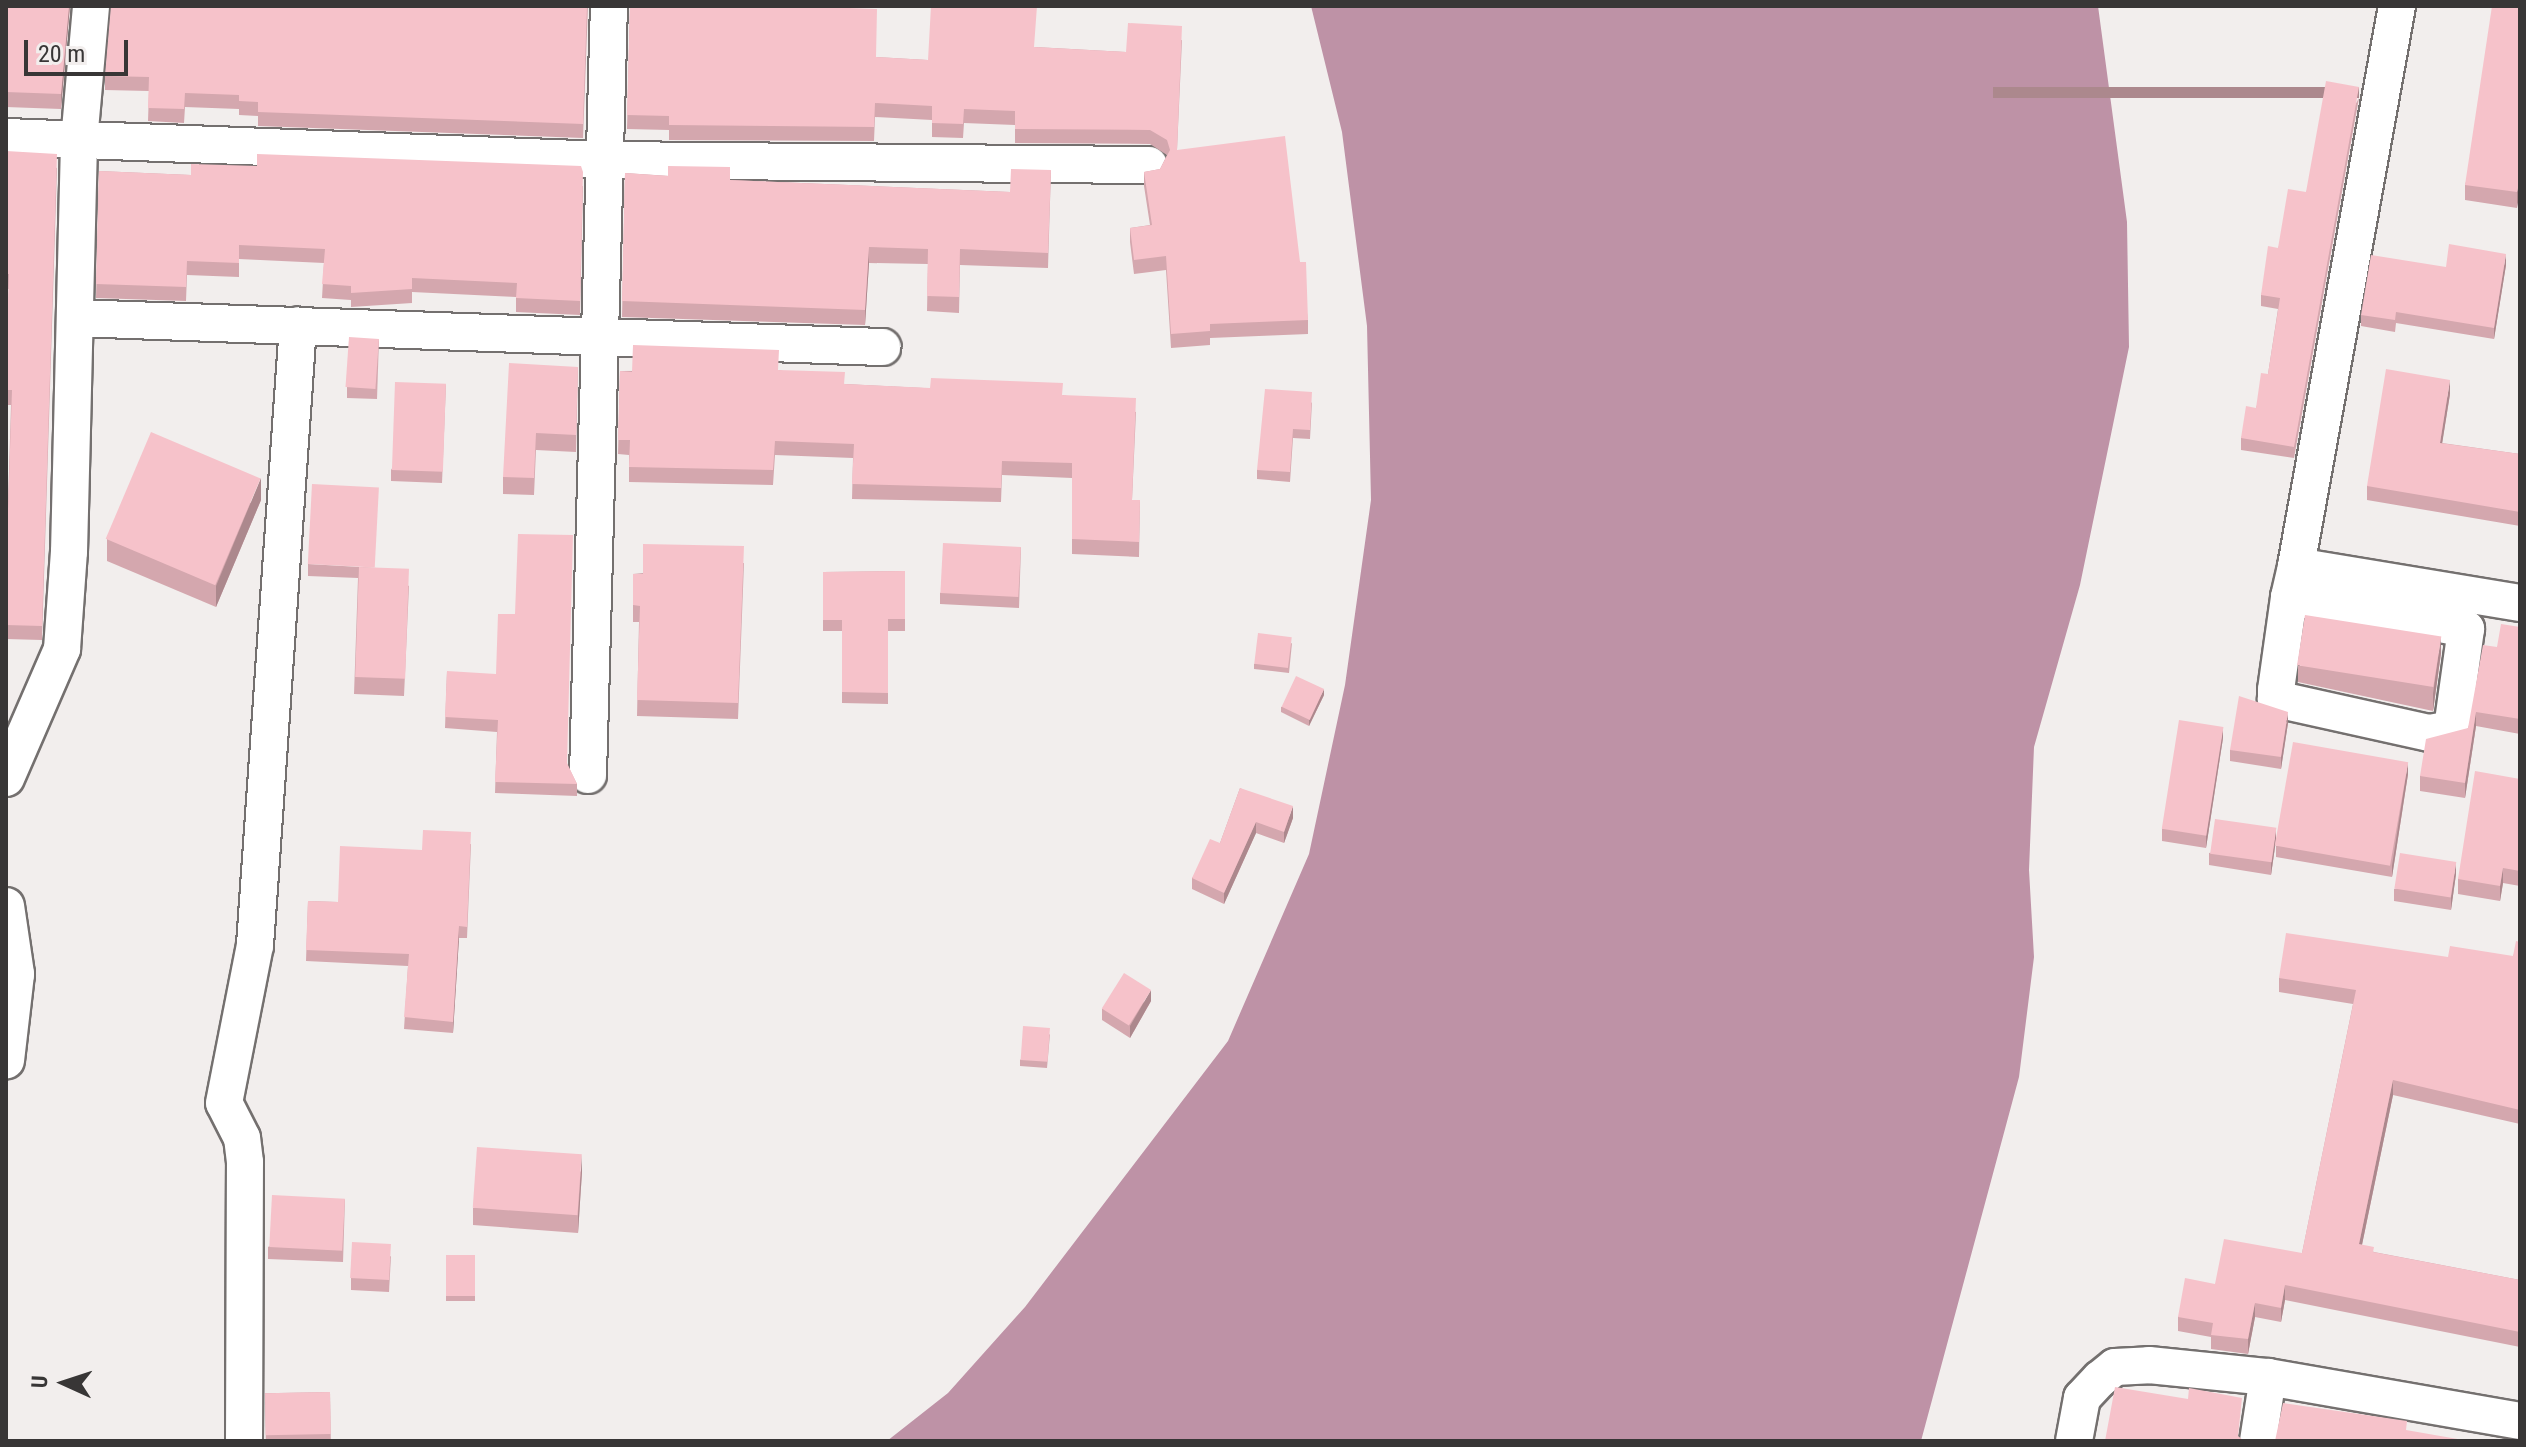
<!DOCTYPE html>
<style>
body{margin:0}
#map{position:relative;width:2526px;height:1447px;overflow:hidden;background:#f2eeed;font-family:"Roboto Condensed",sans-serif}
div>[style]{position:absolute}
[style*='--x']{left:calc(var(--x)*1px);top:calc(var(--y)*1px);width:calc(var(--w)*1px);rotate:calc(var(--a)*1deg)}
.water>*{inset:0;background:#be92a6}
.roads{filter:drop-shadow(2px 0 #74706f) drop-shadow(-2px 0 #74706f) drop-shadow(0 2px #74706f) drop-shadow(0 -2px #74706f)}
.minor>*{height:36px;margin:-18px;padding:0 18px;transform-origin:18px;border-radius:18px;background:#fff}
.wall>*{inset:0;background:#d4a7ae;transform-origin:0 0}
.shaded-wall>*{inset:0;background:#ac888d;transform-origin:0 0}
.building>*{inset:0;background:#f6c2ca;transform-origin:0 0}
span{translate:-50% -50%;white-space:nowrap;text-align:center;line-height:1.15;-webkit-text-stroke:8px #f2eeed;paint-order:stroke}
.frame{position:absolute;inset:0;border:8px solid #383636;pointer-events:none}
.north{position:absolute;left:24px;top:1343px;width:80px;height:80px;-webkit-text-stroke:6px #f2eeed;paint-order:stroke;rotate:273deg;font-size:22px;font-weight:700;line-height:32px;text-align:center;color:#383636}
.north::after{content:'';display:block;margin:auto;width:28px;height:36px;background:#383636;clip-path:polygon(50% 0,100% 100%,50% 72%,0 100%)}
.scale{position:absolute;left:24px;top:40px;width:104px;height:36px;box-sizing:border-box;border:4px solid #383636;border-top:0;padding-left:10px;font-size:24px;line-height:28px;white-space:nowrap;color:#383636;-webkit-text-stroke:6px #f2eeed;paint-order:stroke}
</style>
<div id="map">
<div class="water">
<div style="clip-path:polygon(1311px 6px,2098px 6px,2127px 222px,2129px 347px,2080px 585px,2034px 747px,2029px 870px,2034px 957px,2019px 1077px,1921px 1441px,887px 1441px,948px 1393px,1025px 1307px,1228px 1041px,1309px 854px,1345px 685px,1371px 500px,1367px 326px,1342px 132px)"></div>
</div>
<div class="roads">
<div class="minor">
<div style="--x:2397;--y:6;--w:569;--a:100.22"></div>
<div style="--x:2296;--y:566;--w:227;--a:9.4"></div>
<div style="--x:6;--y:137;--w:599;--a:2.2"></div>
<div style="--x:605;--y:160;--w:544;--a:0.53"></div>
<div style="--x:75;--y:318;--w:808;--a:2.06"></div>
<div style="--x:2289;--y:597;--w:180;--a:10.2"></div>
<div style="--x:2466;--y:629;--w:101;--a:98"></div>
<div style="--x:2452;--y:729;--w:23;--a:170"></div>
<div style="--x:2429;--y:733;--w:157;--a:-167.5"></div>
<div style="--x:2276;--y:699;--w:9;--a:-90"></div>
<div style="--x:2276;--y:690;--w:94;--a:-82"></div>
<div style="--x:2289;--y:597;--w:32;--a:-77"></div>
<div style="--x:588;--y:775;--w:769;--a:-88.44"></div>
<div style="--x:6;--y:778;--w:141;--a:-66.5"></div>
<div style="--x:62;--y:649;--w:97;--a:-85.9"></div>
<div style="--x:69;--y:552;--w:411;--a:-88.6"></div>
<div style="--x:79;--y:141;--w:136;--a:-84.9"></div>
<div style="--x:6;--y:906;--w:69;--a:81.6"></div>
<div style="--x:16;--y:974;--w:87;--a:96.6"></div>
<div style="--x:244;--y:1441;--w:279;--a:-89.8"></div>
<div style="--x:245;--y:1162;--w:24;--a:-97"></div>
<div style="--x:242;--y:1138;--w:39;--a:-117"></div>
<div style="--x:224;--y:1103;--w:161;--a:-78.9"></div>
<div style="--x:255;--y:945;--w:621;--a:-86.03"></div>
<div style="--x:2074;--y:1441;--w:44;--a:-79.5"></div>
<div style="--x:2082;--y:1398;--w:26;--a:-47"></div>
<div style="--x:2100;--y:1379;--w:19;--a:-39"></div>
<div style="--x:2115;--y:1367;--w:34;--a:-3"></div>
<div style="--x:2149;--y:1365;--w:120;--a:5.8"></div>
<div style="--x:2268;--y:1377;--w:256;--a:9.9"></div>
<div style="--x:2258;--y:1441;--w:65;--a:-81.1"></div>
</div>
</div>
<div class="wall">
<div style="clip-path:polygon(6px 6px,70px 6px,61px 109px,6px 107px)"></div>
<div style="clip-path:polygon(588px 6px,583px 138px,258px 126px,258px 116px,239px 115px,239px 109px,185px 107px,184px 123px,148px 121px,149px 91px,105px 90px,105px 76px)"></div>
<div style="clip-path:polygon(630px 6px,876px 57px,928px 60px,1035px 47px,1126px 52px,1182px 40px,1177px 150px,1300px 262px,1308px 320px,1308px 334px,1210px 338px,1210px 345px,1171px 348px,1166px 270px,1134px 274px,1130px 242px,1130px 228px,1150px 225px,1144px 186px,1144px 172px,1160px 169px,1167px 155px,1150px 144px,1015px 143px,1015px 125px,964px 123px,963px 138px,932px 137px,932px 120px,875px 117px,874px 141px,669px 140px,669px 130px,627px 129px)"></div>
<div style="clip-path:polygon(2520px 6px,2517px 208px,2465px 200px,2465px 185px)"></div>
<div style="clip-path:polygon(2359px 98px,2294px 458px,2241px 450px,2241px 438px,2256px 408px,2268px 374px,2278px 309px,2261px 306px,2261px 295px,2278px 248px,2306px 192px)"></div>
<div style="clip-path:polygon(6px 151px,57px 168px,42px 640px,6px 639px,6px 569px,11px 405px,6px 405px,6px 350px,9px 289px,6px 289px)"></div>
<div style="clip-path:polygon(1051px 170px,1048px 268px,960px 265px,959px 313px,927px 311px,928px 264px,869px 263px,865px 325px,622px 317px,625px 173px,730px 180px,1010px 192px)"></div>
<div style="clip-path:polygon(99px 171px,191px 175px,583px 186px,580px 315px,516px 312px,516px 297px,412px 292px,412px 303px,351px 307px,351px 300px,322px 298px,324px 263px,239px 259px,239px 277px,187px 275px,186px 301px,96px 298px)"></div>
<div style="clip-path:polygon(2506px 265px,2494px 339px,2396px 323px,2395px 332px,2361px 326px,2361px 315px,2446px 267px)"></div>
<div style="clip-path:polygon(379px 339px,377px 399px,347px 398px,347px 387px)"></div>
<div style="clip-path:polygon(578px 367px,576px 452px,536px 450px,534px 495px,503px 494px,503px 477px)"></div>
<div style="clip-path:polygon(779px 370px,845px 384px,1063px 395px,1136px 412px,1132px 500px,1140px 500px,1139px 557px,1072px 554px,1072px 478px,1002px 475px,1001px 502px,852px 499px,853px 458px,775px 455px,773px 485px,629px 482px,629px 455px,618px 454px,620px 371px)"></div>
<div style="clip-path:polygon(446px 384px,442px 483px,391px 481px,391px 470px)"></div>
<div style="clip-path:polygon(2450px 394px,2442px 443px,2520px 454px,2520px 526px,2367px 500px,2367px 486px)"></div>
<div style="clip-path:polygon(1312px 402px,1310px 439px,1293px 438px,1290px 482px,1257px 479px,1257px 470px)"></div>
<div style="clip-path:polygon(261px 500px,216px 607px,107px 561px,107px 539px)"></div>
<div style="clip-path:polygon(1021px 547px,1019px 608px,940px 604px,940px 593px)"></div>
<div style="clip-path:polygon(744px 563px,738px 719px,637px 716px,639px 622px,633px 622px,633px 574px)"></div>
<div style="clip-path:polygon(308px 564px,377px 568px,409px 586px,404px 696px,354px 694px,358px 578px,308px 576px)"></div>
<div style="clip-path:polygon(905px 571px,905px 631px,888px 631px,888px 704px,842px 703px,842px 631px,823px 631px,823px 572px)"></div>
<div style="clip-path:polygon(2520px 627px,2520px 734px,2476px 726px,2465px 798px,2420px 791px,2420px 776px,2468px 728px,2497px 647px)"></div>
<div style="clip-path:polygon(1292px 643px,1289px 673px,1254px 669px,1254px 664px)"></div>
<div style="clip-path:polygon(2441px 653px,2433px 711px,2298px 682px,2298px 666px)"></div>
<div style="clip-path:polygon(447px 671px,567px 764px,577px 784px,577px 796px,495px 793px,497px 732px,445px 728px)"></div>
<div style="clip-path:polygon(1324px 695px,1309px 726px,1281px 712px,1281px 707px)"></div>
<div style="clip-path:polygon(2288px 723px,2281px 769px,2230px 761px,2230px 750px)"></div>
<div style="clip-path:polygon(2223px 738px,2206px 848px,2162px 841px,2162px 829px)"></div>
<div style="clip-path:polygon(2408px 774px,2392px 877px,2276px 857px,2276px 846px)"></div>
<div style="clip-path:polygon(2520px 779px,2520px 886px,2503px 883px,2500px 901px,2458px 894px,2458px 879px)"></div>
<div style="clip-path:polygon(1240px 788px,1293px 818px,1284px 843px,1256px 833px,1224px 904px,1192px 889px,1192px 878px,1220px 843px)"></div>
<div style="clip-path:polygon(2276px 840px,2271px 875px,2209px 865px,2209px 853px)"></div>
<div style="clip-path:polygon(471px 844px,467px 938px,459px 938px,453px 1033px,404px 1029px,408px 966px,306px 961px,308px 901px,338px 902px,422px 850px)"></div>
<div style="clip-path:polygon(2456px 874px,2451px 910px,2394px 901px,2394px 889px)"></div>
<div style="clip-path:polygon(2520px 942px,2520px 1124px,2393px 1095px,2362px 1245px,2374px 1252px,2520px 1280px,2520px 1347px,2285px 1300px,2281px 1322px,2255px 1317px,2248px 1354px,2211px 1349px,2211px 1337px,2178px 1331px,2178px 1317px,2215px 1284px,2302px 1253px,2353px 1004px,2279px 992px,2279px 978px,2448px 957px,2513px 956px)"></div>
<div style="clip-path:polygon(1151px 1001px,1130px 1038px,1102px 1020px,1102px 1009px)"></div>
<div style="clip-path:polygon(1050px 1034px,1047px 1068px,1020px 1066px,1020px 1060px)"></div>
<div style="clip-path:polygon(582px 1171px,578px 1233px,473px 1225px,473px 1208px)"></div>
<div style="clip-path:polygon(345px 1199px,343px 1262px,268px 1259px,268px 1247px)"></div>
<div style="left:446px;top:1255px;width:29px;height:46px"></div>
<div style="clip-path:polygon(391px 1256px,389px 1292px,351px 1290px,351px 1278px)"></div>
<div style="left:330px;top:1392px;width:49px;height:65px;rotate:89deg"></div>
</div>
<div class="shaded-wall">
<div style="clip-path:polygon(69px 6px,70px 6px,61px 109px,61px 94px)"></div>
<div style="left:2359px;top:87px;width:11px;height:366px;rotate:90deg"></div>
<div style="clip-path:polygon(2520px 177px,2520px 192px,2517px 208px,2517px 192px)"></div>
<div style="clip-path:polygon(869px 247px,869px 263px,865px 325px,865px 310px)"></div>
<div style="clip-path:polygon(2506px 254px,2506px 265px,2494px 339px,2494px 328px)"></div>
<div style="clip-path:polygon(2450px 380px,2450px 394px,2440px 457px,2440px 443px)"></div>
<div style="clip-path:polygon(261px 478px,261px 500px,216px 607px,216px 586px)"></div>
<div style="clip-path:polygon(2441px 636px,2441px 653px,2433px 711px,2433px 694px)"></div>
<div style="clip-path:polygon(1324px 689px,1324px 695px,1309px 726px,1309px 720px)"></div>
<div style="clip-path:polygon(2288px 712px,2288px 723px,2281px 769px,2281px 757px)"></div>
<div style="clip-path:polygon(2476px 712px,2476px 726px,2465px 798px,2465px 783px)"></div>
<div style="clip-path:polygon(2223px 727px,2223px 738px,2206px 848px,2206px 836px)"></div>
<div style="clip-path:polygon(2408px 762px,2408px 774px,2392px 877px,2392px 866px)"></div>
<div style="clip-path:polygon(1293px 806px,1293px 818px,1284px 843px,1284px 832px)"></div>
<div style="clip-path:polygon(1256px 822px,1256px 833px,1224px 904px,1224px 893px)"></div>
<div style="clip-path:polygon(2276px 828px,2276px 840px,2271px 875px,2271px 864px)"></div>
<div style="clip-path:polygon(2456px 862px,2456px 874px,2451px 910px,2451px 898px)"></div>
<div style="clip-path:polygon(2503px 868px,2503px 883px,2500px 901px,2500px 886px)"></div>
<div style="clip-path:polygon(459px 926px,459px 938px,453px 1033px,453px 1022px)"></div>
<div style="clip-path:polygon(1151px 990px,1151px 1001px,1130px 1038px,1130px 1026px)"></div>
<div style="clip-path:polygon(2393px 1080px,2393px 1095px,2359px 1259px,2359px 1244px)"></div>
<div style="clip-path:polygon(582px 1154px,582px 1171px,578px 1233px,578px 1216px)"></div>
<div style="clip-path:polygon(2285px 1285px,2285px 1300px,2281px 1322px,2281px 1308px)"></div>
<div style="clip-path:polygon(2255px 1303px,2255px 1317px,2248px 1354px,2248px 1339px)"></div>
</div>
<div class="building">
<div style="clip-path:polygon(6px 6px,69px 6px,61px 94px,6px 92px)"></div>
<div style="clip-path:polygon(111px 6px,587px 6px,583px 124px,258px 112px,258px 102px,239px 101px,239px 95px,185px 93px,184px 109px,148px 108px,149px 77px,105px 76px)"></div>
<div style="clip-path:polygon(630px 6px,795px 6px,877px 9px,876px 57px,928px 60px,931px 6px,1037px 6px,1034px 47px,1126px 52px,1128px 23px,1182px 26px,1177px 150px,1285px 136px,1300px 262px,1306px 262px,1308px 320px,1210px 324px,1210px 331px,1171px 334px,1166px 256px,1134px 260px,1130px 228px,1152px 225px,1144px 172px,1160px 169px,1170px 150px,1167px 140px,1150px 130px,1015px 129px,1015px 111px,964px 109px,963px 124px,932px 123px,932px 106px,875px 103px,874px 127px,669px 125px,669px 116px,627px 115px)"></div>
<div style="clip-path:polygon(2492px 6px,2520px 6px,2520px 177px,2517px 192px,2465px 185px)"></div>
<div style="clip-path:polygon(2326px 81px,2359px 87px,2294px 447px,2241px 438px,2246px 406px,2256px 408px,2261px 373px,2268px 374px,2280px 298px,2261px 295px,2268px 246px,2278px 248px,2288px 189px,2306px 192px)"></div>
<div style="clip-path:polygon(6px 151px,57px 154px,42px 626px,6px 625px,6px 569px,12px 390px,6px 390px,6px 350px,9px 274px,6px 274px)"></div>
<div style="clip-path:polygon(257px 154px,581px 166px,583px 172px,580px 301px,516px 298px,517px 283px,412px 278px,412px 289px,351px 293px,351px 286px,322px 284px,325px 249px,239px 245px,239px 263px,187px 261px,186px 287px,96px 284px,99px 171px,191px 175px,191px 164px,257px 166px)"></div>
<div style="clip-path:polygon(668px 166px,730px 167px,730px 180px,1010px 192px,1011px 169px,1051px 170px,1048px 253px,960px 249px,959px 297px,927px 296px,928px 249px,869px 247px,865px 310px,622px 301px,625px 173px,668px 176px)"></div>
<div style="clip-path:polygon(2449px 244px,2506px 254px,2494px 328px,2396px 312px,2395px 320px,2361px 315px,2371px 255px,2446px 267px)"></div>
<div style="left:349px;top:337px;width:30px;height:50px;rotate:4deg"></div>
<div style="clip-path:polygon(633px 345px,779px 350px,778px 370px,845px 372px,844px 384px,930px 388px,931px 378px,1063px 383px,1062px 395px,1136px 398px,1132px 500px,1140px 500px,1139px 542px,1072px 539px,1072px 463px,1002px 461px,1001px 488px,852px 484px,854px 444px,775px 441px,773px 470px,629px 467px,630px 440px,618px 440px,620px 371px,632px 372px)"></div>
<div style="clip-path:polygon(509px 363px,578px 367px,576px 435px,536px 433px,534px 478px,503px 477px)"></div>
<div style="clip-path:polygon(2386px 369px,2450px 380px,2440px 443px,2520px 454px,2520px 512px,2367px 486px)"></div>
<div style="left:395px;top:382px;width:51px;height:88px;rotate:2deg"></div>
<div style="clip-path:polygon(1265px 389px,1312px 392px,1310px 430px,1293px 429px,1290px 472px,1257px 470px)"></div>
<div style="left:151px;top:432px;width:119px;height:116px;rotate:23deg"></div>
<div style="left:312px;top:484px;width:67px;height:80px;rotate:3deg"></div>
<div style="clip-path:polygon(518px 534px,573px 535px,567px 763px,577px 784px,495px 782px,498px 720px,445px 717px,447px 671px,496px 674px,498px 614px,515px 614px)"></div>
<div style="left:943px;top:543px;width:78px;height:50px;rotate:3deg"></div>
<div style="clip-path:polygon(643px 544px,744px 546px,738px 703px,637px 700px,640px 606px,633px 605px,633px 574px,643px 574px)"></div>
<div style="left:359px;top:567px;width:50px;height:110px;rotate:2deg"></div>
<div style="clip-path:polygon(905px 571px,905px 619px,888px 619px,888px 693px,842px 692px,842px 620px,823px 620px,823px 572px)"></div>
<div style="left:2305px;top:615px;width:138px;height:51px;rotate:9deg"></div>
<div style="clip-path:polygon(2501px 624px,2520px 627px,2520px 719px,2476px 712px,2465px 783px,2420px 776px,2426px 739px,2468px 728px,2483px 645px,2497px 647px)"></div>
<div style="left:1258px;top:633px;width:34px;height:31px;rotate:7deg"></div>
<div style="left:1296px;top:676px;width:31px;height:34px;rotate:25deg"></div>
<div style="clip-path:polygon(2239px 696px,2288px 712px,2281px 757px,2230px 750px)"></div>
<div style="left:2179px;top:720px;width:45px;height:110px;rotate:9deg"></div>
<div style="left:2293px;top:742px;width:117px;height:105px;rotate:10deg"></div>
<div style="clip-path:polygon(2475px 771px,2520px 779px,2520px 871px,2503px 868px,2500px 886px,2458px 879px)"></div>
<div style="clip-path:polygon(1240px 788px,1293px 806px,1284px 832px,1256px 822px,1224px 893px,1192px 878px,1210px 839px,1220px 843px)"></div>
<div style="left:2215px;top:819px;width:62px;height:35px;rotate:8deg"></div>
<div style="clip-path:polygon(423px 830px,471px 832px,467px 927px,459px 926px,453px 1022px,404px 1017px,409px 954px,306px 950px,308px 901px,338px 902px,340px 846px,422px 850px)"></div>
<div style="left:2400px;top:853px;width:57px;height:36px;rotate:9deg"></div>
<div style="clip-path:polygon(2286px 933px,2448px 957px,2450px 946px,2513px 956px,2516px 941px,2520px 942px,2520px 1110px,2393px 1080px,2359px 1244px,2374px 1247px,2373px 1252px,2520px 1280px,2520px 1332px,2285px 1285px,2281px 1308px,2255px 1303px,2248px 1339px,2211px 1335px,2213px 1323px,2178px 1317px,2185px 1278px,2215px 1284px,2224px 1239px,2302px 1253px,2356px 990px,2279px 978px)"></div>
<div style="left:1124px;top:973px;width:32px;height:42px;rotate:32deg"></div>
<div style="left:1023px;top:1026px;width:27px;height:34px;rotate:4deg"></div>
<div style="left:477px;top:1147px;width:105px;height:61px;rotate:4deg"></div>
<div style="left:272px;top:1195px;width:73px;height:52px;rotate:3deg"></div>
<div style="left:352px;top:1242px;width:39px;height:36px;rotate:3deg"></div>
<div style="left:446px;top:1255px;width:29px;height:41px"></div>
<div style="clip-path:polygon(2115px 1387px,2188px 1399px,2189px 1388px,2242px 1398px,2238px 1436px,2244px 1441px,2105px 1441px)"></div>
<div style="left:330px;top:1392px;width:42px;height:65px;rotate:89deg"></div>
<div style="clip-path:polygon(2283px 1403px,2407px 1421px,2406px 1430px,2469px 1441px,2275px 1441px)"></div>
</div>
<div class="frame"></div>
<div class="north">U</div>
<div class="scale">20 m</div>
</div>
